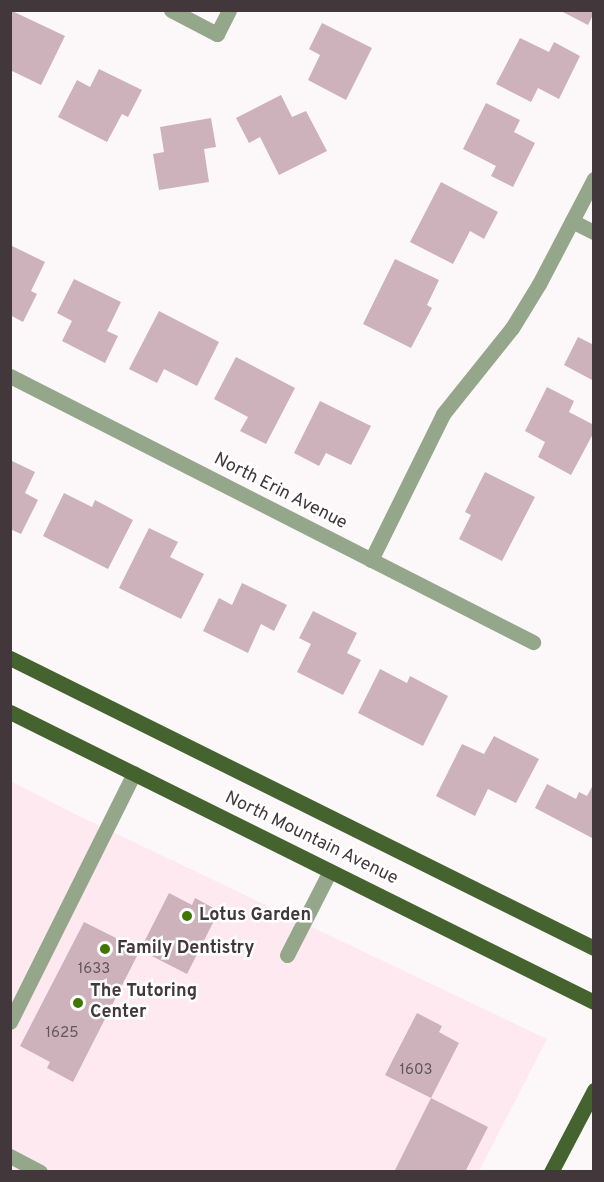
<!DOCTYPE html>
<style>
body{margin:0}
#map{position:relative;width:604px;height:1182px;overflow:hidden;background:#fcf7f9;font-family:Overpass,sans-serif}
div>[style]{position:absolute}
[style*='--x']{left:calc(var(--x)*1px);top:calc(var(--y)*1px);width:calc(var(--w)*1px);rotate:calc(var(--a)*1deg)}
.built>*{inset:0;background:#ffe9f1}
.building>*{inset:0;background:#cdb2bc}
.minor>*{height:15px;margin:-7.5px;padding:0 7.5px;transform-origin:7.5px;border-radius:7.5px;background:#95a78b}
.major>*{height:15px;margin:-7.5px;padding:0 7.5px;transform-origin:7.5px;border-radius:7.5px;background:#45632f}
.dots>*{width:16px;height:16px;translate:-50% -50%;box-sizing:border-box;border:3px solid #fff;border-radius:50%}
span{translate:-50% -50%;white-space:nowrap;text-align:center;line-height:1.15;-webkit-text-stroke:5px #fff;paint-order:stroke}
.number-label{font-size:15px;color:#65565b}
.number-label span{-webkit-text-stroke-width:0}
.street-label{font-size:18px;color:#42373b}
.poi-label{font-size:18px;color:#42373b;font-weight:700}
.left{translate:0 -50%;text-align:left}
.frame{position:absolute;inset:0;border:12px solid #42373b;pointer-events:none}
</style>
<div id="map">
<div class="built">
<div style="clip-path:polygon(10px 781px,81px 817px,547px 1039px,479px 1171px,11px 1171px)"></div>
</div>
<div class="building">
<div style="clip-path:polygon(10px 10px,65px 36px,41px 85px,10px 70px)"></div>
<div style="clip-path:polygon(559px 10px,594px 10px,594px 13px,588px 25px)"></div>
<div style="clip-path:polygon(322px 23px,372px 48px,346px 100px,308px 80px,320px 55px,309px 49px)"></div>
<div style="clip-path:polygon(520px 38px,549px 52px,554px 42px,580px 56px,559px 99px,538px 88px,531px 102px,496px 84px)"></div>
<div style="clip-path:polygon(99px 69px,142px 90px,128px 117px,122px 114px,107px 142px,58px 117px,77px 80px,90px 87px)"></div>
<div style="clip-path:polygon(281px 95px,292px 117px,306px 111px,327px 151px,279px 175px,260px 137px,249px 143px,236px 118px)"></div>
<div style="clip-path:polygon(486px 103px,520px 120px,514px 132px,535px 143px,513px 187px,491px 176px,496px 166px,463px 149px)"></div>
<div style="clip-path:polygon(211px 118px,216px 147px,204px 149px,209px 182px,159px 190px,153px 154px,164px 152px,160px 127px)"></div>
<div style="clip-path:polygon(441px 182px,498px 212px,484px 239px,470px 231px,453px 264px,410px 242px)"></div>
<div style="clip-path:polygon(10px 245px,45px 262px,31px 291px,37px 294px,23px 322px,10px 315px)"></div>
<div style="clip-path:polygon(395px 259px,439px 280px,427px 305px,432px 308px,411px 348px,363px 324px)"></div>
<div style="clip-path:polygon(74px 279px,121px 302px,107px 331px,118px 336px,105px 363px,62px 341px,72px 321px,57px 313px)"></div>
<div style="clip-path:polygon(159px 311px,219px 342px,197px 386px,164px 369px,157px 383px,129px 369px)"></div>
<div style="clip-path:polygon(578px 337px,594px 345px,594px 381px,564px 365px)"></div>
<div style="clip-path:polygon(236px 357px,295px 388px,266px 444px,240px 431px,248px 417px,214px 399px)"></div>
<div style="clip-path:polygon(547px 387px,574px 401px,569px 412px,594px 425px,594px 432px,571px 475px,538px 457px,545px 442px,525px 431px)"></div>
<div style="clip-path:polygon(320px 401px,371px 426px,351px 465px,326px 453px,319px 466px,294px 453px)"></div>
<div style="clip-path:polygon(10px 460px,35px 472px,25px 493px,38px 500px,21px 534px,10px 529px)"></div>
<div style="clip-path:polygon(485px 472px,535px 497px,502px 561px,459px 539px,471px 515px,465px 512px)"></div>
<div style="clip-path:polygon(64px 493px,92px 507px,95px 500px,133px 520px,108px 569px,43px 536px)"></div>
<div style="clip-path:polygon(149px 528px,178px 542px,170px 557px,204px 574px,181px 619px,119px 588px)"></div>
<div style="clip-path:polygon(242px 583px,287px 605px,274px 631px,261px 624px,248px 653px,203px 631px,219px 598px,232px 605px)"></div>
<div style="clip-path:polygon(313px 611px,357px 633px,347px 653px,361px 660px,343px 695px,297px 672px,311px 644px,299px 638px)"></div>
<div style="clip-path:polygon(380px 669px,407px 683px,410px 676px,448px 696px,423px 746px,358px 713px)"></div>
<div style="clip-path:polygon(494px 736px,539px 759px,516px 803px,488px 789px,475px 816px,436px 796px,462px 744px,484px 754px)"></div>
<div style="clip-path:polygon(594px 783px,594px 839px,535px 808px,547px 784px,576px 799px,579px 792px,587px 796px)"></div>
<div style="clip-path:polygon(169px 893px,192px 905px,195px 898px,219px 911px,187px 974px,140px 950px)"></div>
<div style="clip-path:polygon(84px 922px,140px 950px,73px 1082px,47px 1068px,50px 1062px,20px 1046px)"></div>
<div style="clip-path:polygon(417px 1013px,442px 1026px,439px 1032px,459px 1043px,431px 1098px,385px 1075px)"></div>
<div style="clip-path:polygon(431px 1098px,488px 1127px,465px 1172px,394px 1172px)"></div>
</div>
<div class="minor">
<div style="--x:171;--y:10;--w:52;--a:27.6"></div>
<div style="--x:217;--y:34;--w:27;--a:-63"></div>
<div style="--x:572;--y:221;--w:25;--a:27"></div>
<div style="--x:10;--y:376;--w:587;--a:26.96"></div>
<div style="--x:371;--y:560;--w:163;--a:-63.7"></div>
<div style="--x:443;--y:414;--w:110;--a:-51.3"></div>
<div style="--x:512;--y:328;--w:52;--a:-58.5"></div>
<div style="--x:539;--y:284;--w:119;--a:-62.4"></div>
<div style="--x:287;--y:955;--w:94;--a:-62.9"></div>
<div style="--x:10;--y:1022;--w:278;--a:-63.5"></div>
<div style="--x:10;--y:1156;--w:34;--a:28"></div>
</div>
<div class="major">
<div style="--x:10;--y:658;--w:652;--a:26.41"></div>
<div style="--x:10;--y:712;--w:652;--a:26.41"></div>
<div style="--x:551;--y:1172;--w:93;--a:-62.3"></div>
</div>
<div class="dots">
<div style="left:187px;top:916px;background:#407602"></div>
<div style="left:105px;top:949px;background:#407602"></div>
<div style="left:78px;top:1003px;background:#407602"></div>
</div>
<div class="number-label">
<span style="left:94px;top:970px">1633</span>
<span style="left:62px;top:1034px">1625</span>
<span style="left:416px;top:1071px">1603</span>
</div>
<div class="street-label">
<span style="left:280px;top:492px;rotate:27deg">North Erin Avenue</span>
<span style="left:311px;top:839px;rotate:26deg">North Mountain Avenue</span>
</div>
<div class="poi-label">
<span class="left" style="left:199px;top:916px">Lotus Garden</span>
<span class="left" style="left:117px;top:949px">Family Dentistry</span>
<span class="left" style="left:90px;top:1003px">The Tutoring<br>Center</span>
</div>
<div class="frame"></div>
</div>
